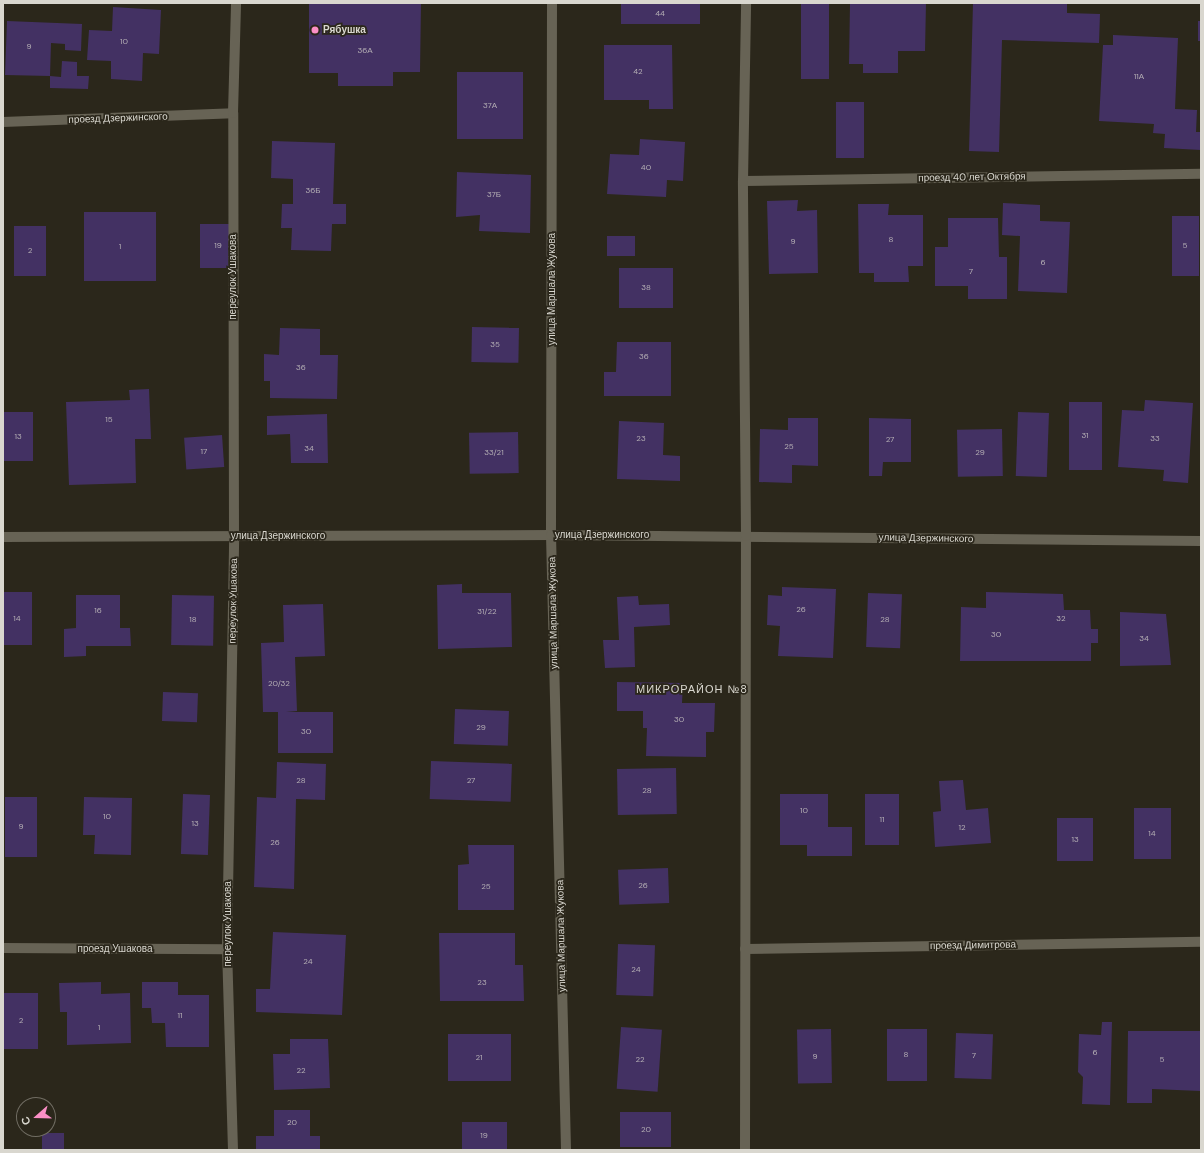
<!DOCTYPE html>
<meta charset="utf-8">
<style>
body{margin:0}
#map{position:relative;width:1204px;height:1153px;overflow:hidden;background:#2b271b;font-family:"DM Sans",sans-serif}
div>[style]{position:absolute}
[style*='--x']{left:calc(var(--x)*1px);top:calc(var(--y)*1px);width:calc(var(--w)*1px);rotate:calc(var(--a)*1deg)}
.building>*{inset:0;background:#433163;transform-origin:0 0}
.minor>*{height:10px;margin:-5px;padding:0 5px;transform-origin:5px;border-radius:5px;background:#676355}
.dots>*{width:11px;height:11px;translate:-50% -50%;box-sizing:border-box;border:2px solid #2b271b;border-radius:50%}
span{translate:-50% -50%;white-space:nowrap;text-align:center;line-height:1.15;-webkit-text-stroke:3.5px #2b271b;paint-order:stroke}
.number-label{font-size:8px;color:#b4aeb4}
.number-label span{-webkit-text-stroke-width:0}
.poi-label{font-size:10px;color:#d9d7cf;font-weight:700}
.left{translate:0 -50%;text-align:left}
.street-label{font-size:10px;color:#d9d7cf}
.neighbourhood-label{font-size:11px;color:#d9d7cf;letter-spacing:1px}
.frame{position:absolute;inset:0;border:4px solid #d9d7cf;pointer-events:none}
.north{position:absolute;left:16px;top:1097px;width:40px;height:40px;box-sizing:border-box;background:#2b271b;border:1px solid #716d63;border-radius:50%;rotate:250deg;font-size:11px;font-weight:700;line-height:16px;text-align:center;color:#d9d7cf}
.north::after{content:'';display:block;margin:auto;width:14px;height:18px;background:#fb8fc6;clip-path:polygon(50% 0,100% 100%,50% 72%,0 100%)}
</style>
<div id="map">
<div class="building">
<div style="clip-path:polygon(309px 3px,421px 3px,420px 72px,393px 72px,393px 86px,338px 86px,338px 73px,309px 73px)"></div>
<div style="left:621px;top:3px;width:79px;height:21px"></div>
<div style="left:801px;top:3px;width:28px;height:76px"></div>
<div style="clip-path:polygon(850px 3px,926px 3px,925px 51px,898px 51px,898px 73px,863px 73px,863px 64px,849px 64px)"></div>
<div style="clip-path:polygon(973px 3px,1067px 3px,1067px 13px,1100px 14px,1099px 43px,1002px 40px,999px 152px,969px 151px)"></div>
<div style="clip-path:polygon(113px 7px,161px 10px,159px 54px,143px 53px,142px 81px,111px 79px,111px 61px,87px 60px,89px 30px,112px 31px)"></div>
<div style="clip-path:polygon(7px 21px,82px 24px,81px 51px,65px 50px,65px 44px,51px 43px,50px 76px,5px 75px)"></div>
<div style="left:1198px;top:21px;width:3px;height:20px"></div>
<div style="clip-path:polygon(1113px 35px,1178px 38px,1175px 109px,1197px 110px,1196px 132px,1201px 132px,1201px 150px,1164px 148px,1165px 134px,1153px 133px,1154px 124px,1099px 121px,1103px 45px,1113px 45px)"></div>
<div style="clip-path:polygon(604px 45px,672px 45px,673px 109px,649px 109px,649px 100px,604px 100px)"></div>
<div style="clip-path:polygon(62px 61px,77px 62px,77px 76px,89px 76px,88px 89px,50px 88px,50px 76px,61px 77px)"></div>
<div style="left:457px;top:72px;width:66px;height:67px"></div>
<div style="left:836px;top:102px;width:28px;height:56px"></div>
<div style="clip-path:polygon(640px 139px,685px 142px,683px 181px,667px 180px,666px 197px,607px 194px,610px 154px,639px 155px)"></div>
<div style="clip-path:polygon(272px 141px,335px 143px,333px 204px,346px 204px,346px 224px,332px 224px,331px 251px,291px 250px,292px 228px,281px 228px,282px 204px,293px 204px,293px 179px,271px 178px)"></div>
<div style="clip-path:polygon(457px 172px,531px 175px,530px 233px,479px 231px,480px 215px,456px 217px)"></div>
<div style="clip-path:polygon(798px 200px,797px 211px,817px 210px,818px 273px,769px 274px,767px 201px)"></div>
<div style="clip-path:polygon(1003px 203px,1040px 205px,1040px 221px,1070px 222px,1067px 293px,1018px 291px,1020px 236px,1002px 235px)"></div>
<div style="clip-path:polygon(858px 204px,889px 204px,888px 215px,923px 215px,923px 266px,908px 266px,909px 282px,874px 282px,874px 273px,859px 273px)"></div>
<div style="left:84px;top:212px;width:72px;height:69px"></div>
<div style="left:1172px;top:216px;width:27px;height:60px"></div>
<div style="clip-path:polygon(948px 218px,998px 218px,999px 257px,1007px 257px,1007px 299px,968px 299px,968px 286px,935px 286px,935px 247px,948px 247px)"></div>
<div style="left:200px;top:224px;width:35px;height:44px"></div>
<div style="left:14px;top:226px;width:32px;height:50px"></div>
<div style="left:607px;top:236px;width:28px;height:20px"></div>
<div style="left:619px;top:268px;width:54px;height:40px"></div>
<div style="left:472px;top:327px;width:47px;height:35px;rotate:1deg"></div>
<div style="clip-path:polygon(280px 328px,320px 329px,320px 355px,338px 355px,337px 399px,270px 398px,270px 381px,264px 381px,264px 354px,279px 355px)"></div>
<div style="clip-path:polygon(617px 342px,671px 342px,671px 396px,604px 396px,604px 372px,616px 372px)"></div>
<div style="clip-path:polygon(149px 389px,151px 439px,135px 439px,136px 483px,69px 485px,66px 402px,130px 400px,129px 390px)"></div>
<div style="clip-path:polygon(1145px 400px,1193px 403px,1188px 483px,1163px 481px,1164px 470px,1118px 467px,1122px 410px,1144px 411px)"></div>
<div style="left:1069px;top:402px;width:33px;height:68px"></div>
<div style="left:3px;top:412px;width:30px;height:49px"></div>
<div style="left:1018px;top:412px;width:31px;height:64px;rotate:2deg"></div>
<div style="clip-path:polygon(327px 414px,328px 463px,291px 463px,290px 434px,267px 435px,267px 416px)"></div>
<div style="clip-path:polygon(788px 418px,818px 418px,818px 466px,792px 465px,792px 483px,759px 482px,760px 429px,788px 430px)"></div>
<div style="clip-path:polygon(869px 418px,911px 419px,911px 462px,883px 462px,882px 476px,869px 476px)"></div>
<div style="clip-path:polygon(619px 421px,664px 423px,663px 455px,680px 456px,680px 481px,617px 479px)"></div>
<div style="left:1002px;top:429px;width:47px;height:45px;rotate:89deg"></div>
<div style="left:518px;top:432px;width:41px;height:49px;rotate:89deg"></div>
<div style="left:222px;top:435px;width:32px;height:38px;rotate:86deg"></div>
<div style="clip-path:polygon(462px 584px,462px 593px,511px 593px,512px 647px,438px 649px,437px 585px)"></div>
<div style="clip-path:polygon(782px 587px,836px 589px,833px 658px,778px 656px,780px 626px,767px 625px,768px 595px,782px 596px)"></div>
<div style="left:3px;top:592px;width:29px;height:53px"></div>
<div style="clip-path:polygon(986px 592px,1063px 594px,1064px 610px,1090px 610px,1091px 629px,1098px 629px,1098px 643px,1091px 643px,1091px 661px,960px 661px,961px 607px,986px 608px)"></div>
<div style="left:868px;top:593px;width:34px;height:54px;rotate:2deg"></div>
<div style="clip-path:polygon(76px 595px,120px 595px,120px 628px,130px 628px,131px 646px,86px 646px,86px 656px,64px 657px,64px 629px,76px 628px)"></div>
<div style="left:172px;top:595px;width:42px;height:50px;rotate:1deg"></div>
<div style="clip-path:polygon(638px 596px,639px 605px,669px 604px,670px 625px,634px 627px,635px 667px,605px 668px,603px 640px,619px 640px,617px 597px)"></div>
<div style="clip-path:polygon(323px 604px,325px 656px,295px 657px,297px 711px,286px 712px,333px 712px,333px 753px,278px 753px,278px 712px,263px 712px,261px 643px,284px 642px,283px 605px)"></div>
<div style="clip-path:polygon(1120px 612px,1166px 614px,1171px 665px,1120px 666px)"></div>
<div style="clip-path:polygon(617px 682px,683px 683px,682px 703px,715px 703px,714px 732px,706px 732px,706px 757px,646px 756px,647px 728px,643px 728px,643px 711px,617px 711px)"></div>
<div style="left:163px;top:692px;width:35px;height:29px;rotate:2deg"></div>
<div style="left:455px;top:709px;width:54px;height:35px;rotate:2deg"></div>
<div style="left:431px;top:761px;width:81px;height:38px;rotate:2deg"></div>
<div style="clip-path:polygon(277px 762px,326px 764px,325px 800px,296px 799px,294px 889px,254px 887px,257px 797px,276px 798px)"></div>
<div style="left:676px;top:768px;width:46px;height:59px;rotate:89deg"></div>
<div style="clip-path:polygon(963px 780px,966px 810px,988px 808px,991px 843px,935px 847px,933px 812px,941px 811px,939px 781px)"></div>
<div style="left:183px;top:794px;width:27px;height:60px;rotate:2deg"></div>
<div style="clip-path:polygon(780px 794px,828px 794px,828px 827px,852px 827px,852px 856px,807px 856px,807px 845px,780px 845px)"></div>
<div style="left:865px;top:794px;width:34px;height:51px"></div>
<div style="left:5px;top:797px;width:32px;height:60px"></div>
<div style="clip-path:polygon(84px 797px,132px 798px,131px 855px,94px 854px,95px 835px,83px 835px)"></div>
<div style="left:1134px;top:808px;width:37px;height:51px"></div>
<div style="left:1057px;top:818px;width:36px;height:43px"></div>
<div style="clip-path:polygon(468px 845px,514px 845px,514px 910px,458px 910px,458px 865px,469px 864px)"></div>
<div style="left:668px;top:868px;width:35px;height:50px;rotate:88deg"></div>
<div style="clip-path:polygon(273px 932px,346px 935px,342px 1015px,256px 1012px,256px 989px,270px 989px)"></div>
<div style="clip-path:polygon(439px 933px,515px 933px,515px 965px,523px 965px,524px 1001px,440px 1001px)"></div>
<div style="left:618px;top:944px;width:37px;height:51px;rotate:2deg"></div>
<div style="clip-path:polygon(101px 982px,101px 994px,130px 993px,131px 1043px,67px 1045px,67px 1012px,60px 1012px,59px 983px)"></div>
<div style="clip-path:polygon(142px 982px,178px 982px,178px 995px,209px 995px,209px 1047px,166px 1047px,165px 1023px,152px 1023px,151px 1008px,142px 1008px)"></div>
<div style="left:3px;top:993px;width:35px;height:56px"></div>
<div style="clip-path:polygon(1102px 1022px,1112px 1022px,1110px 1105px,1082px 1104px,1083px 1077px,1078px 1072px,1079px 1034px,1101px 1035px)"></div>
<div style="left:621px;top:1027px;width:41px;height:62px;rotate:4deg"></div>
<div style="left:831px;top:1029px;width:54px;height:34px;rotate:89deg"></div>
<div style="left:887px;top:1029px;width:40px;height:52px"></div>
<div style="clip-path:polygon(1128px 1031px,1201px 1031px,1201px 1091px,1152px 1089px,1152px 1103px,1127px 1103px)"></div>
<div style="left:956px;top:1033px;width:37px;height:45px;rotate:2deg"></div>
<div style="left:448px;top:1034px;width:63px;height:47px"></div>
<div style="clip-path:polygon(290px 1039px,328px 1039px,330px 1088px,274px 1090px,273px 1054px,290px 1054px)"></div>
<div style="clip-path:polygon(274px 1110px,310px 1110px,310px 1136px,320px 1136px,320px 1150px,256px 1150px,256px 1136px,274px 1136px)"></div>
<div style="left:671px;top:1112px;width:35px;height:51px;rotate:90deg"></div>
<div style="left:462px;top:1122px;width:45px;height:28px"></div>
<div style="left:42px;top:1133px;width:22px;height:17px"></div>
</div>
<div class="minor">
<div style="--x:552;--y:3;--w:532;--a:90.11"></div>
<div style="--x:551;--y:535;--w:615;--a:88.6"></div>
<div style="--x:3;--y:122;--w:230;--a:-2.2"></div>
<div style="--x:743;--y:181;--w:458;--a:-0.9"></div>
<div style="--x:3;--y:537;--w:548;--a:-0.21"></div>
<div style="--x:551;--y:535;--w:650;--a:0.53"></div>
<div style="--x:3;--y:948;--w:224;--a:0.3"></div>
<div style="--x:745;--y:949;--w:456;--a:-0.9"></div>
<div style="--x:233;--y:1150;--w:201;--a:-91.7"></div>
<div style="--x:227;--y:949;--w:412;--a:-89"></div>
<div style="--x:234;--y:537;--w:424;--a:-90.1"></div>
<div style="--x:233;--y:113;--w:110;--a:-88.4"></div>
<div style="--x:745;--y:1150;--w:614;--a:-89.91"></div>
<div style="--x:746;--y:536;--w:355;--a:-90.5"></div>
<div style="--x:743;--y:181;--w:178;--a:-89"></div>
</div>
<div class="dots">
<div style="left:315px;top:30px;background:#fb8fc6"></div>
</div>
<div class="number-label">
<span style="left:660px;top:14px">44</span>
<span style="left:124px;top:42px">10</span>
<span style="left:29px;top:47px">9</span>
<span style="left:365px;top:51px">36А</span>
<span style="left:638px;top:72px">42</span>
<span style="left:1139px;top:77px">11А</span>
<span style="left:490px;top:106px">37А</span>
<span style="left:646px;top:168px">40</span>
<span style="left:313px;top:191px">36Б</span>
<span style="left:494px;top:195px">37Б</span>
<span style="left:891px;top:240px">8</span>
<span style="left:793px;top:242px">9</span>
<span style="left:218px;top:246px">19</span>
<span style="left:1185px;top:246px">5</span>
<span style="left:120px;top:247px">1</span>
<span style="left:30px;top:251px">2</span>
<span style="left:1043px;top:263px">6</span>
<span style="left:971px;top:272px">7</span>
<span style="left:646px;top:288px">38</span>
<span style="left:495px;top:345px">35</span>
<span style="left:644px;top:357px">36</span>
<span style="left:301px;top:368px">36</span>
<span style="left:109px;top:420px">15</span>
<span style="left:1085px;top:436px">31</span>
<span style="left:18px;top:437px">13</span>
<span style="left:641px;top:439px">23</span>
<span style="left:1155px;top:439px">33</span>
<span style="left:890px;top:440px">27</span>
<span style="left:789px;top:447px">25</span>
<span style="left:309px;top:449px">34</span>
<span style="left:204px;top:452px">17</span>
<span style="left:494px;top:453px">33/21</span>
<span style="left:980px;top:453px">29</span>
<span style="left:801px;top:610px">26</span>
<span style="left:98px;top:611px">16</span>
<span style="left:487px;top:612px">31/22</span>
<span style="left:17px;top:619px">14</span>
<span style="left:1061px;top:619px">32</span>
<span style="left:193px;top:620px">18</span>
<span style="left:885px;top:620px">28</span>
<span style="left:996px;top:635px">30</span>
<span style="left:1144px;top:639px">34</span>
<span style="left:279px;top:684px">20/32</span>
<span style="left:679px;top:720px">30</span>
<span style="left:481px;top:728px">29</span>
<span style="left:306px;top:732px">30</span>
<span style="left:301px;top:781px">28</span>
<span style="left:471px;top:781px">27</span>
<span style="left:647px;top:791px">28</span>
<span style="left:804px;top:811px">10</span>
<span style="left:107px;top:817px">10</span>
<span style="left:882px;top:820px">11</span>
<span style="left:195px;top:824px">13</span>
<span style="left:21px;top:827px">9</span>
<span style="left:962px;top:828px">12</span>
<span style="left:1152px;top:834px">14</span>
<span style="left:1075px;top:840px">13</span>
<span style="left:275px;top:843px">26</span>
<span style="left:643px;top:886px">26</span>
<span style="left:486px;top:887px">25</span>
<span style="left:308px;top:962px">24</span>
<span style="left:636px;top:970px">24</span>
<span style="left:482px;top:983px">23</span>
<span style="left:180px;top:1016px">11</span>
<span style="left:21px;top:1021px">2</span>
<span style="left:99px;top:1028px">1</span>
<span style="left:1095px;top:1053px">6</span>
<span style="left:906px;top:1055px">8</span>
<span style="left:974px;top:1056px">7</span>
<span style="left:815px;top:1057px">9</span>
<span style="left:479px;top:1058px">21</span>
<span style="left:640px;top:1060px">22</span>
<span style="left:1162px;top:1060px">5</span>
<span style="left:301px;top:1071px">22</span>
<span style="left:292px;top:1123px">20</span>
<span style="left:646px;top:1130px">20</span>
<span style="left:484px;top:1136px">19</span>
</div>
<div class="poi-label">
<span class="left" style="left:323px;top:30px">Рябушка</span>
</div>
<div class="street-label">
<span style="left:118px;top:118px;rotate:-2deg">проезд Дзержинского</span>
<span style="left:972px;top:177px;rotate:-1deg">проезд 40 лет Октября</span>
<span style="left:233px;top:277px;rotate:-90deg">переулок Ушакова</span>
<span style="left:552px;top:289px;rotate:-90deg">улица Маршала Жукова</span>
<span style="left:602px;top:535px">улица Дзержинского</span>
<span style="left:278px;top:536px">улица Дзержинского</span>
<span style="left:926px;top:538px;rotate:1deg">улица Дзержинского</span>
<span style="left:233px;top:601px;rotate:-89deg">переулок Ушакова</span>
<span style="left:553px;top:613px;rotate:-91deg">улица Маршала Жукова</span>
<span style="left:228px;top:924px;rotate:-90deg">переулок Ушакова</span>
<span style="left:561px;top:936px;rotate:-91deg">улица Маршала Жукова</span>
<span style="left:973px;top:945px;rotate:-1deg">проезд Димитрова</span>
<span style="left:115px;top:949px">проезд Ушакова</span>
</div>
<div class="neighbourhood-label">
<span style="left:692px;top:689px">МИКРОРАЙОН №8</span>
</div>
<div class="frame"></div>
<div class="north">С</div>
</div>
